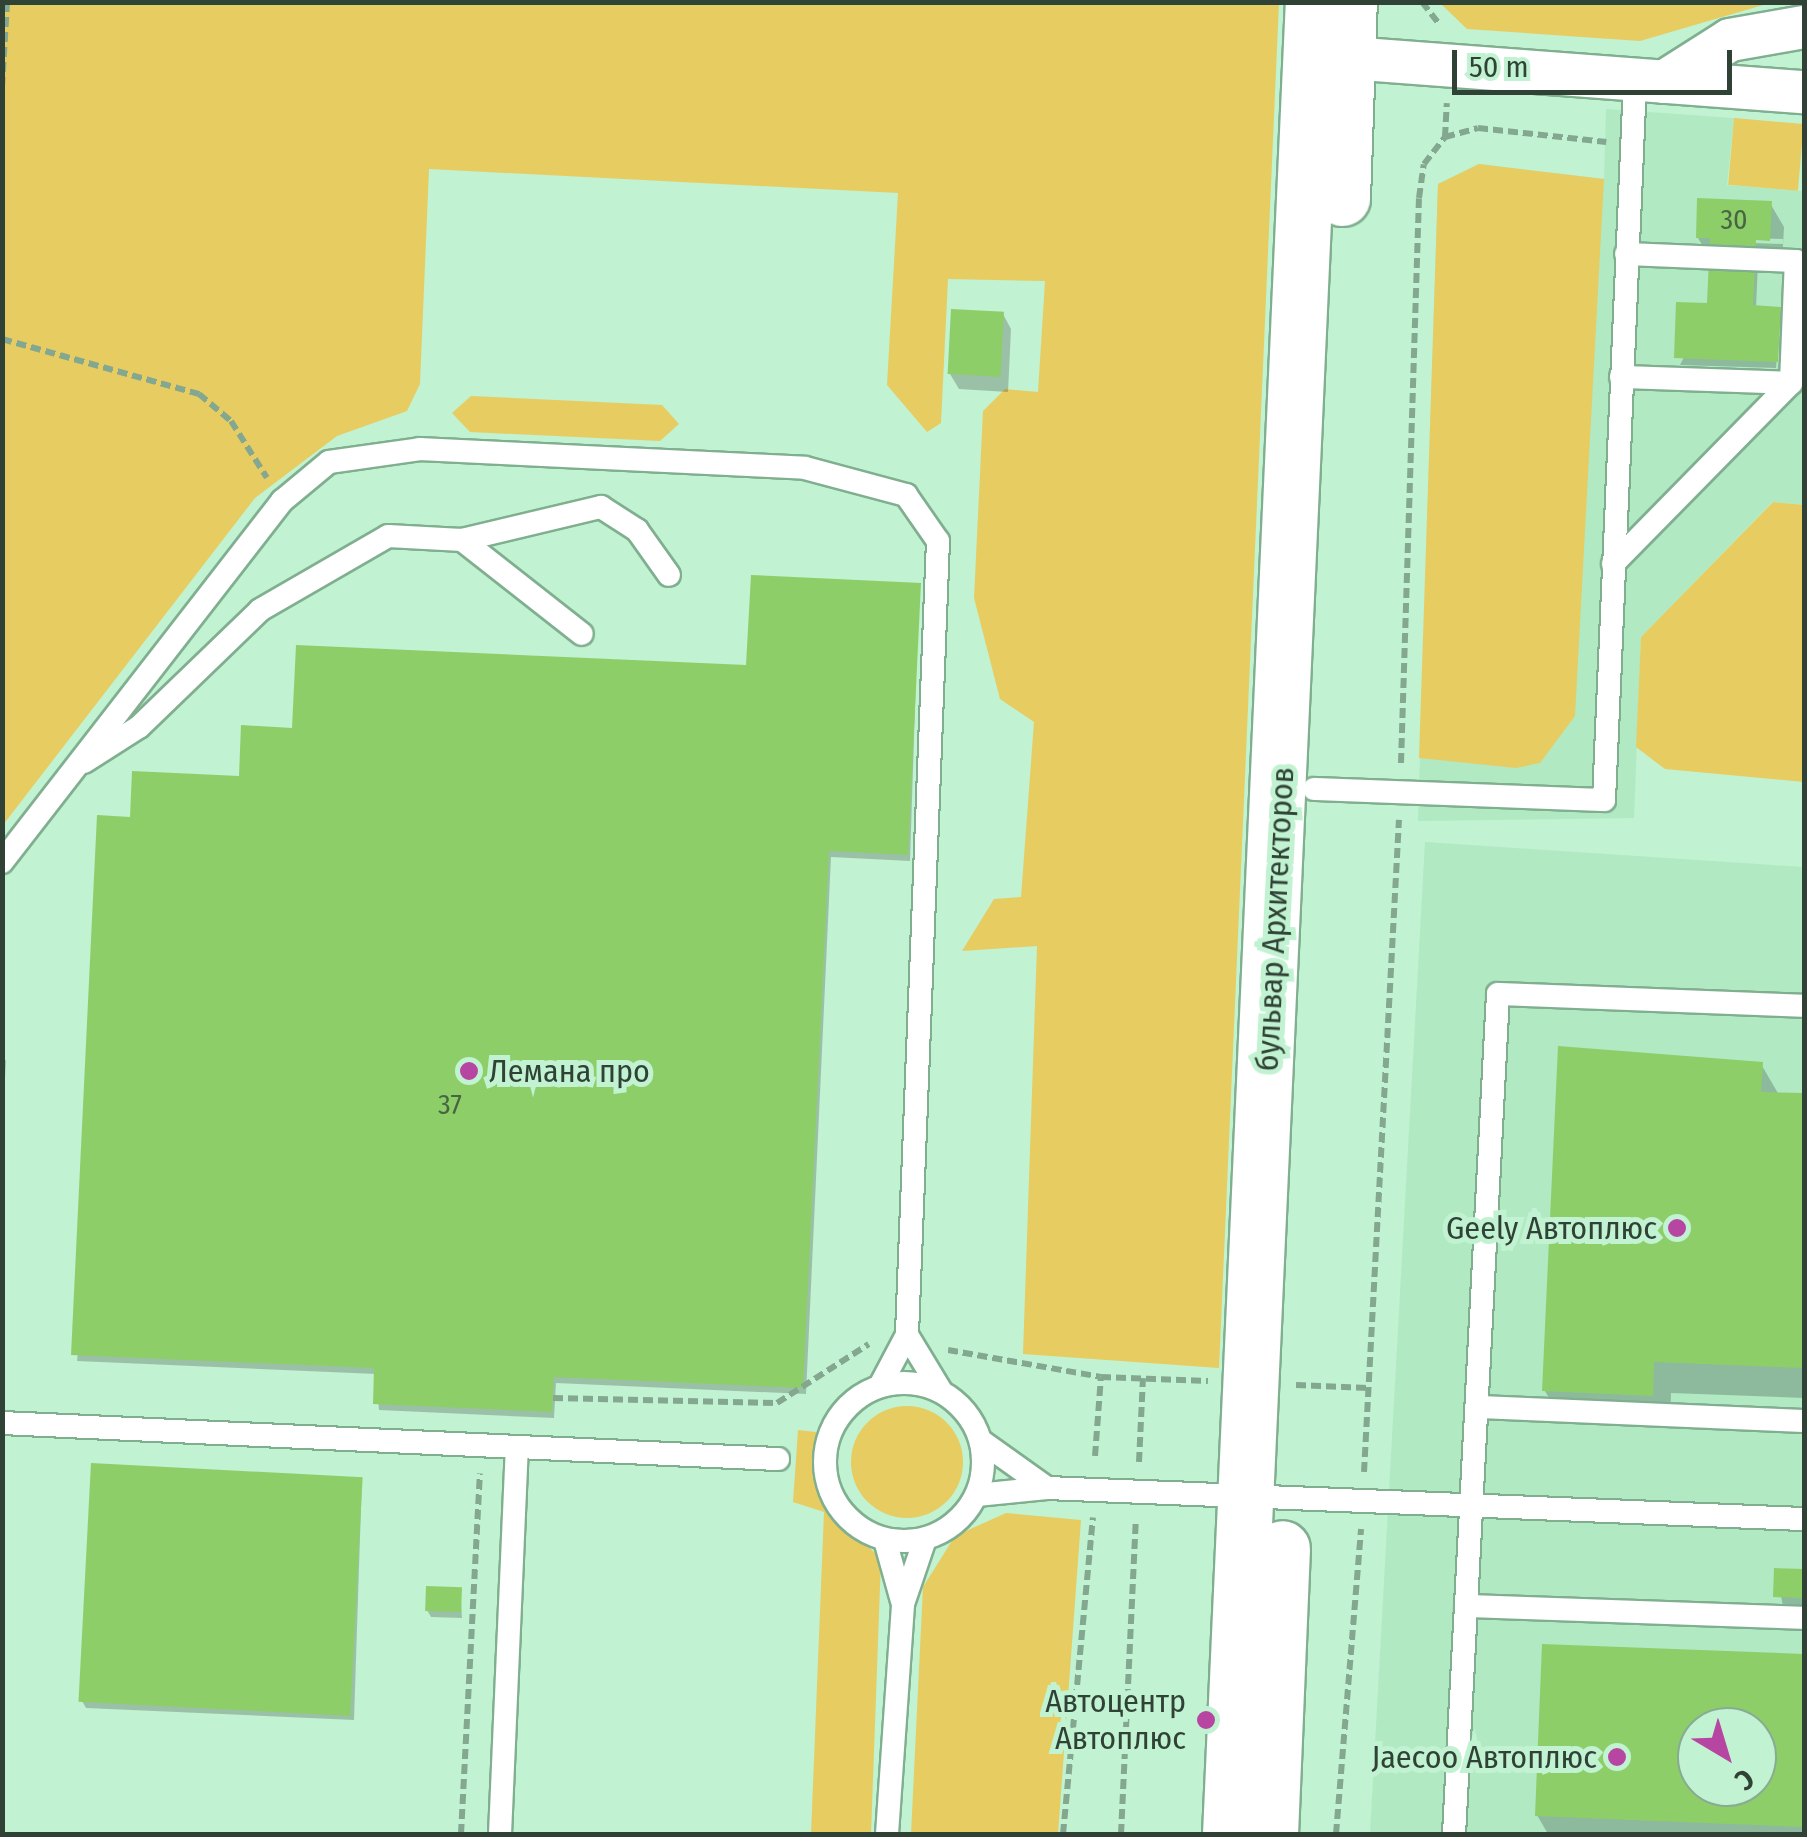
<!DOCTYPE html>
<meta charset="utf-8">
<style>
body{margin:0}
#map{position:relative;width:1807px;height:1837px;overflow:hidden;background:#c1f2d1;font-family:"Fira Sans Condensed",sans-serif}
div>[style]{position:absolute}
[style*='--x']{left:calc(var(--x)*1px);top:calc(var(--y)*1px);width:calc(var(--w)*1px);rotate:calc(var(--a)*1deg)}
.built>*{inset:0;background:#b1e9c3}
.green>*{inset:0;background:#e7cc62;transform-origin:0 0}
.round{border-radius:50%}
.shadow>*{inset:0;background:#0003}
.building>*{inset:0;background:#8ece69;transform-origin:0 0}
.path>*{height:6px;margin-top:-3px;transform-origin:0;background:repeating-linear-gradient(90deg,#83a88f 0 10px,transparent 0 15px)}
.roads{filter:drop-shadow(2px 0 #80af90) drop-shadow(-2px 0 #80af90) drop-shadow(0 2px #80af90) drop-shadow(0 -2px #80af90)}
.service>*{height:22px;margin:-11px;padding:0 11px;transform-origin:11px;border-radius:11px;background:#fff}
.service>.ring{margin:-11px;padding:0;box-sizing:content-box;background:none;border:22px solid #fff;border-radius:50%}
.minor>*{height:42px;margin:-21px;padding:0 21px;transform-origin:21px;border-radius:21px;background:#fff}
.primary>*{height:55px;margin:-27.5px;padding:0 27.5px;transform-origin:27.5px;border-radius:27.5px;background:#fff}
.dots>*{width:28px;height:28px;translate:-50% -50%;box-sizing:border-box;border:5px solid #c1f2d1;border-radius:50%}
span{translate:-50% -50%;white-space:nowrap;text-align:center;line-height:1.15;-webkit-text-stroke:10px #c1f2d1;paint-order:stroke}
.number-label{font-size:28px;color:#476542}
.number-label span{-webkit-text-stroke-width:0}
.street-label{font-size:32px;color:#2f4235}
.poi-label{font-size:32px;color:#2f4235}
.left{translate:0 -50%;text-align:left}
.right{translate:-100% -50%;text-align:right}
.frame{position:absolute;inset:0;border:5px solid #2f4235;pointer-events:none}
.north{position:absolute;left:1677px;top:1707px;width:100px;height:100px;box-sizing:border-box;background:#c1f2d1;border:2px solid #87ac93;border-radius:50%;rotate:142deg;font-size:28px;font-weight:700;line-height:40px;text-align:center;color:#2f4235}
.north::after{content:'';display:block;margin:auto;width:35px;height:45px;background:#b746a3;clip-path:polygon(50% 0,100% 100%,50% 72%,0 100%)}
.scale{position:absolute;left:1452px;top:50px;width:280px;height:45px;box-sizing:border-box;border:5px solid #2f4235;border-top:0;padding-left:12px;font-size:30px;line-height:35px;white-space:nowrap;color:#2f4235;-webkit-text-stroke:8px #c1f2d1;paint-order:stroke}
</style>
<div id="map">
<div class="built">
<div style="clip-path:polygon(1606px 109px,1734px 118px,1727px 185px,1804px 191px,1804px 505px,1772px 502px,1641px 637px,1634px 818px,1418px 821px,1438px 184px,1479px 164px,1604px 179px)"></div>
<div style="clip-path:polygon(evenodd,1425px 842px,1804px 867px,1804px 1834px,1370px 1834px,1425px 842px,1697px 1727px,1757px 1727px,1757px 1787px,1697px 1787px,1697px 1727px)"></div>
</div>
<div class="green">
<div style="clip-path:polygon(3px 2px,1279px 3px,1219px 1368px,1023px 1354px,1037px 946px,962px 951px,994px 899px,1021px 897px,1034px 722px,1000px 699px,974px 598px,983px 411px,1005px 389px,1038px 392px,1045px 281px,948px 279px,941px 423px,927px 432px,887px 385px,898px 193px,429px 169px,420px 384px,407px 411px,337px 436px,255px 498px,3px 825px)"></div>
<div style="clip-path:polygon(1440px 3px,1770px 3px,1640px 41px,1467px 29px)"></div>
<div style="left:1734px;top:118px;width:70px;height:67px;rotate:5deg"></div>
<div style="clip-path:polygon(1479px 164px,1604px 179px,1575px 716px,1540px 763px,1516px 768px,1419px 758px,1438px 184px)"></div>
<div style="clip-path:polygon(471px 396px,662px 405px,679px 424px,660px 441px,470px 432px,452px 413px)"></div>
<div style="clip-path:polygon(1773px 502px,1804px 505px,1804px 782px,1665px 769px,1636px 747px,1641px 637px)"></div>
<div class="round" style="left:851px;top:1406px;width:112px;height:112px"></div>
<div style="clip-path:polygon(798px 1430px,816px 1432px,818px 1489px,830px 1509px,881px 1559px,871px 1834px,811px 1834px,824px 1512px,793px 1502px)"></div>
<div style="clip-path:polygon(1006px 1513px,1081px 1520px,1058px 1834px,911px 1834px,923px 1587px,955px 1536px)"></div>
</div>
<div class="shadow">
<div style="clip-path:polygon(evenodd,1770px 203px,1784px 227px,1782px 264px,1758px 263px,1756px 308px,1781px 312px,1776px 368px,1680px 365px,1709px 306px,1711px 260px,1698px 238px,1770px 203px,1754px 238px,1783px 239px,1783px 244px,1754px 243px,1754px 238px)"></div>
<div style="clip-path:polygon(1003px 314px,1011px 329px,1008px 392px,959px 389px,950px 374px)"></div>
<div style="clip-path:polygon(919px 585px,910px 861px,831px 857px,806px 1394px,556px 1383px,554px 1418px,379px 1410px,376px 1374px,77px 1361px,132px 820px,241px 779px,294px 730px,749px 668px)"></div>
<div style="clip-path:polygon(2px 1055px,6px 1061px,2px 1128px)"></div>
<div style="clip-path:polygon(1761px 1064px,1779px 1095px,1804px 1096px,1804px 1398px,1671px 1393px,1670px 1426px,1563px 1422px,1545px 1391px)"></div>
<div style="clip-path:polygon(362px 1477px,354px 1720px,86px 1708px,82px 1701px)"></div>
<div style="clip-path:polygon(1776px 1571px,1804px 1572px,1804px 1612px,1784px 1611px)"></div>
<div style="clip-path:polygon(460px 1590px,462px 1618px,431px 1617px,427px 1610px)"></div>
<div style="clip-path:polygon(evenodd,1544px 1646px,1804px 1657px,1804px 1834px,1548px 1834px,1537px 1815px,1544px 1646px,1697px 1727px,1757px 1727px,1757px 1787px,1697px 1787px,1697px 1727px)"></div>
</div>
<div class="building">
<div style="clip-path:polygon(1697px 198px,1772px 201px,1770px 241px,1756px 240px,1753px 305px,1781px 307px,1778px 362px,1674px 358px,1676px 302px,1707px 303px,1710px 238px,1696px 238px)"></div>
<div style="left:951px;top:309px;width:53px;height:65px;rotate:3deg"></div>
<div style="clip-path:polygon(751px 575px,921px 583px,908px 855px,829px 851px,803px 1388px,554px 1377px,552px 1412px,373px 1404px,374px 1368px,71px 1355px,97px 815px,130px 817px,132px 771px,239px 776px,241px 725px,292px 728px,296px 645px,746px 665px)"></div>
<div style="clip-path:polygon(1558px 1046px,1763px 1062px,1761px 1092px,1804px 1093px,1804px 1368px,1654px 1362px,1653px 1396px,1542px 1391px)"></div>
<div style="left:91px;top:1463px;width:272px;height:239px;rotate:3deg"></div>
<div style="left:1774px;top:1568px;width:30px;height:29px;rotate:2deg"></div>
<div style="left:426px;top:1586px;width:36px;height:25px;rotate:2deg"></div>
<div style="clip-path:polygon(evenodd,1542px 1644px,1804px 1654px,1804px 1827px,1535px 1816px,1542px 1644px,1697px 1727px,1757px 1727px,1757px 1787px,1697px 1787px,1697px 1727px)"></div>
</div>
<div class="path">
<div style="--x:1422;--y:2;--w:29;--a:52"></div>
<div style="--x:2;--y:87;--w:85;--a:-86.6"></div>
<div style="--x:1445;--y:137;--w:34;--a:-15"></div>
<div style="--x:1478;--y:128;--w:129;--a:6.2"></div>
<div style="--x:2;--y:339;--w:205;--a:15.6"></div>
<div style="--x:199;--y:394;--w:42;--a:40.2"></div>
<div style="--x:231;--y:421;--w:67;--a:57.7"></div>
<div style="--x:1401;--y:763;--w:565;--a:-88.18"></div>
<div style="--x:1419;--y:198;--w:34;--a:-82"></div>
<div style="--x:1424;--y:164;--w:34;--a:-52"></div>
<div style="--x:1445;--y:137;--w:34;--a:-87"></div>
<div style="--x:948;--y:1350;--w:155;--a:10"></div>
<div style="--x:1101;--y:1377;--w:107;--a:2.1"></div>
<div style="--x:1296;--y:1385;--w:72;--a:2.4"></div>
<div style="--x:553;--y:1398;--w:224;--a:1.3"></div>
<div style="--x:777;--y:1403;--w:109;--a:-32.7"></div>
<div style="--x:1095;--y:1456;--w:79;--a:-85.7"></div>
<div style="--x:1139;--y:1462;--w:84;--a:-87.3"></div>
<div style="--x:1364;--y:1472;--w:653;--a:-86.93"></div>
<div style="--x:461;--y:1834;--w:361;--a:-87"></div>
<div style="--x:1063;--y:1834;--w:318;--a:-84.6"></div>
<div style="--x:1121;--y:1834;--w:314;--a:-87.3"></div>
<div style="--x:1336;--y:1834;--w:306;--a:-85.3"></div>
</div>
<div class="roads">
<div class="service">
<div style="--x:1621;--y:377;--w:170;--a:2"></div>
<div style="--x:1791;--y:383;--w:122;--a:-87.7"></div>
<div style="--x:1796;--y:261;--w:170;--a:-177.6"></div>
<div style="--x:462;--y:540;--w:152;--a:38.1"></div>
<div style="--x:1613;--y:564;--w:254;--a:-45.5"></div>
<div style="--x:84;--y:762;--w:65;--a:-32.5"></div>
<div style="--x:139;--y:727;--w:168;--a:-44"></div>
<div style="--x:260;--y:610;--w:148;--a:-30"></div>
<div style="--x:388;--y:536;--w:74;--a:3.1"></div>
<div style="--x:462;--y:540;--w:143;--a:-13.4"></div>
<div style="--x:601;--y:507;--w:43;--a:32.6"></div>
<div style="--x:637;--y:530;--w:55;--a:54.6"></div>
<div style="--x:1314;--y:789;--w:290;--a:2.2"></div>
<div style="--x:1604;--y:800;--w:720;--a:-87.53"></div>
<div style="--x:2;--y:862;--w:457;--a:-52.2"></div>
<div style="--x:282;--y:501;--w:61;--a:-39.7"></div>
<div style="--x:329;--y:462;--w:92;--a:-8.1"></div>
<div style="--x:420;--y:449;--w:385;--a:2.8"></div>
<div style="--x:805;--y:468;--w:105;--a:15"></div>
<div style="--x:906;--y:495;--w:56;--a:55.2"></div>
<div style="--x:938;--y:541;--w:795;--a:92.24"></div>
<div style="--x:907;--y:1335;--w:58;--a:117.9"></div>
<div style="--x:907;--y:1335;--w:66;--a:58.7"></div>
<div class="ring" style="left:825px;top:1383px;width:136px;height:136px"></div>
<div style="--x:1480;--y:1407;--w:324;--a:2.5"></div>
<div style="--x:2;--y:1423;--w:777;--a:2.66"></div>
<div style="--x:981;--y:1441;--w:81;--a:35.5"></div>
<div style="--x:977;--y:1495;--w:70;--a:-5.7"></div>
<div style="--x:1047;--y:1488;--w:758;--a:2.35"></div>
<div style="--x:885;--y:1540;--w:63;--a:74.4"></div>
<div style="--x:1466;--y:1606;--w:338;--a:2"></div>
<div style="--x:500;--y:1834;--w:386;--a:-87.5"></div>
<div style="--x:887;--y:1834;--w:231;--a:-86"></div>
<div style="--x:903;--y:1604;--w:69;--a:-71.3"></div>
<div style="--x:1454;--y:1834;--w:841;--a:-87"></div>
<div style="--x:1498;--y:994;--w:306;--a:2.2"></div>
</div>
<div class="minor">
<div style="--x:1349;--y:58;--w:456;--a:4.3"></div>
<div style="--x:1664;--y:82;--w:78;--a:-32.5"></div>
<div style="--x:1730;--y:40;--w:75;--a:-10"></div>
</div>
<div class="primary">
<div style="--x:1342;--y:198;--w:196;--a:-88"></div>
<div style="--x:1230;--y:1834;--w:1834;--a:-87.41"></div>
<div style="--x:1270;--y:1834;--w:286;--a:-87.6"></div>
</div>
</div>
<div class="dots">
<div style="left:469px;top:1071px;background:#b746a3"></div>
<div style="left:1677px;top:1228px;background:#b746a3"></div>
<div style="left:1206px;top:1720px;background:#b746a3"></div>
<div style="left:1617px;top:1757px;background:#b746a3"></div>
</div>
<div class="number-label">
<span style="left:1734px;top:220px">30</span>
<span style="left:450px;top:1105px">37</span>
</div>
<div class="street-label">
<span style="left:1275px;top:919px;rotate:-87deg">бульвар Архитекторов</span>
</div>
<div class="poi-label">
<span class="left" style="left:489px;top:1071px">Лемана про</span>
<span class="right" style="left:1657px;top:1228px">Geely Автоплюс</span>
<span class="right" style="left:1186px;top:1720px">Автоцентр<br>Автоплюс</span>
<span class="right" style="left:1597px;top:1757px">Jaecoo Автоплюс</span>
</div>
<div class="frame"></div>
<div class="north">С</div>
<div class="scale">50 m</div>
</div>
